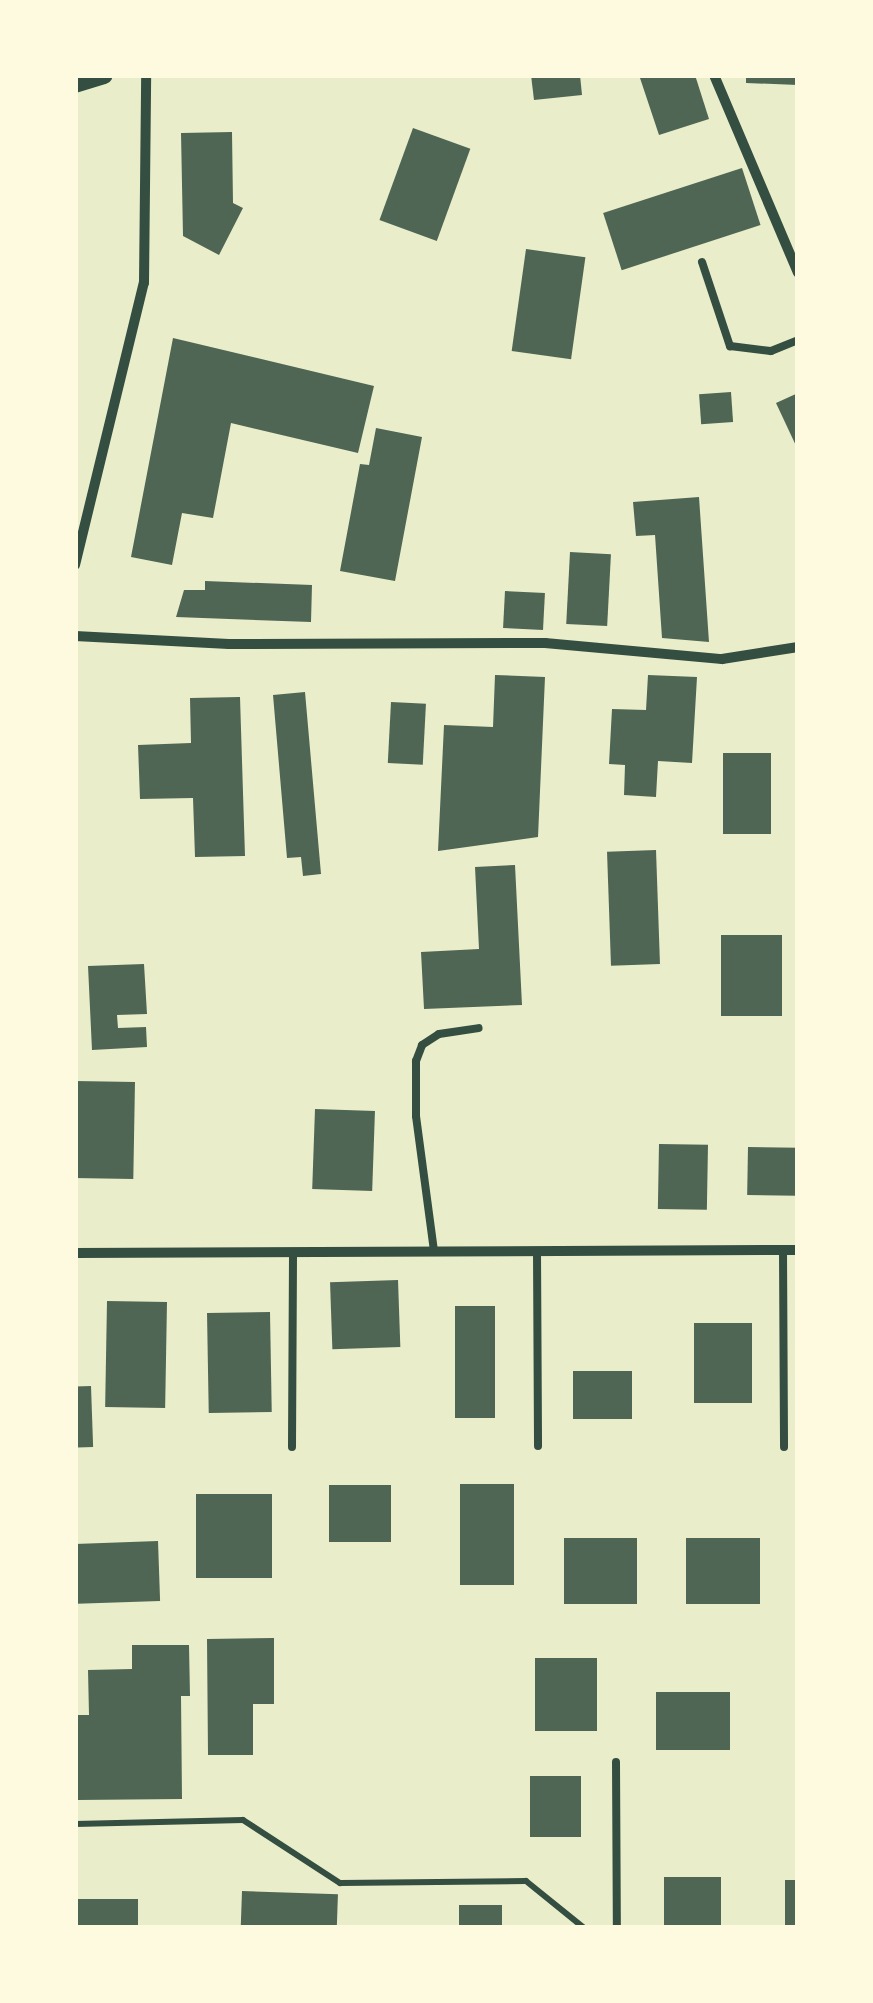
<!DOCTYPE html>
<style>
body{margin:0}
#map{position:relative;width:873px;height:2003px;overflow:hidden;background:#e9edc9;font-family:"Space Grotesk",sans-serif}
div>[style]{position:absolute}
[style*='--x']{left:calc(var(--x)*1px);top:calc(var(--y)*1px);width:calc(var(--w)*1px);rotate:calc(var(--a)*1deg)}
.building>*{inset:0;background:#4f6655;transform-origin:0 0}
.path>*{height:6px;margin:-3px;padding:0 3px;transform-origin:3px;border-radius:3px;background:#344e41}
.service>*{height:8px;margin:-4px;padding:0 4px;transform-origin:4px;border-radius:4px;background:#344e41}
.minor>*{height:10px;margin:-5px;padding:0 5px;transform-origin:5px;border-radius:5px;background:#344e41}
.tertiary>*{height:18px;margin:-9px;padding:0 9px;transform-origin:9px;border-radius:9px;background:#344e41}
span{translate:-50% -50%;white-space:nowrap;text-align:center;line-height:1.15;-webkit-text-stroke:8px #fefae0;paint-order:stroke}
.frame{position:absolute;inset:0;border:78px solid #fefae0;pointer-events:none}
</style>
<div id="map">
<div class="building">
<div style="clip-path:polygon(531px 75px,580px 75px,582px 95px,534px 100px)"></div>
<div style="clip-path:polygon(639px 75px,695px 75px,709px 119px,659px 135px)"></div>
<div style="clip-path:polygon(746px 75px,798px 75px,798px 85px,746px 83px)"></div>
<div style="left:413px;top:128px;width:61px;height:98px;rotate:20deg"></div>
<div style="clip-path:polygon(232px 132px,233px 203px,243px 208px,219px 255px,183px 236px,181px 133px)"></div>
<div style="left:742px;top:168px;width:60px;height:146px;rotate:72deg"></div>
<div style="left:526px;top:249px;width:60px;height:103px;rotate:8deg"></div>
<div style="clip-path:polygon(173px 338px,374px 386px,358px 453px,231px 423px,213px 518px,182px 513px,172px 565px,131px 557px)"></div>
<div style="left:731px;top:392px;width:30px;height:32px;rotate:86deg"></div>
<div style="clip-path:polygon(798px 393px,798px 450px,776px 403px)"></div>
<div style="clip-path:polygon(376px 428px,422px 437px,395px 581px,340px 571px,360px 464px,369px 465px)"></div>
<div style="clip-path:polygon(699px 497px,709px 642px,662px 638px,655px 535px,636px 536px,633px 502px)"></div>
<div style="left:570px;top:552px;width:41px;height:72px;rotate:3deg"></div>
<div style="clip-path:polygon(205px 581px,312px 585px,311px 622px,176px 617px,184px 590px,205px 590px)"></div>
<div style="left:505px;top:591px;width:40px;height:37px;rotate:3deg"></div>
<div style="clip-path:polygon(495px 675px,545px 677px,538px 837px,438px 851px,444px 725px,493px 727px)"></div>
<div style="clip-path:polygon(648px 675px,697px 677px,692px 763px,658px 761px,656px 797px,624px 795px,625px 765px,609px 764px,612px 709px,646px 710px)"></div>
<div style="clip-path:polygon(305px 692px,321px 874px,303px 876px,301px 857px,287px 858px,273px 695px)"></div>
<div style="clip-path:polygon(240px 697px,245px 856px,195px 857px,193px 798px,140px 799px,138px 745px,191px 743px,190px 698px)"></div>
<div style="left:391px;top:702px;width:35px;height:61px;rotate:3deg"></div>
<div style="left:771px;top:753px;width:81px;height:48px;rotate:90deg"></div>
<div style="left:656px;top:850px;width:114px;height:49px;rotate:88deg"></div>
<div style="clip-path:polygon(515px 865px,522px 1005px,424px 1009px,421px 952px,479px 949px,475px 867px)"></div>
<div style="left:721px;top:935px;width:61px;height:81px"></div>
<div style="clip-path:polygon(144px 964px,147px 1014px,117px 1015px,118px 1028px,146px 1027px,147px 1047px,92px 1050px,88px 966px)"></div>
<div style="left:75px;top:1081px;width:60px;height:97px;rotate:1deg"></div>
<div style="left:315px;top:1109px;width:60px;height:80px;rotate:2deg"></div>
<div style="left:659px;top:1144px;width:49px;height:65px;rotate:1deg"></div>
<div style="left:748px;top:1147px;width:50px;height:48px;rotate:1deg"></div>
<div style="left:398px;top:1280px;width:67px;height:68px;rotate:88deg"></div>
<div style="left:107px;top:1301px;width:60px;height:106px;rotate:1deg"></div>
<div style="left:455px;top:1306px;width:40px;height:112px"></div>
<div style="left:270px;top:1312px;width:100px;height:63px;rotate:89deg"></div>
<div style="left:694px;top:1323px;width:58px;height:80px"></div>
<div style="left:573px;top:1371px;width:59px;height:48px"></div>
<div style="left:91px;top:1386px;width:61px;height:16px;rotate:88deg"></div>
<div style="left:460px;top:1484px;width:54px;height:101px"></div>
<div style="left:329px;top:1485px;width:62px;height:57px"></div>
<div style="left:196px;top:1494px;width:76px;height:84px"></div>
<div style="left:564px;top:1538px;width:73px;height:66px"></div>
<div style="left:760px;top:1538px;width:66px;height:74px;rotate:90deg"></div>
<div style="left:158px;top:1541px;width:60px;height:83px;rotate:88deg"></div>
<div style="clip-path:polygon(274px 1638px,274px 1704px,253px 1704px,253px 1755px,208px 1755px,207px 1639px)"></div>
<div style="clip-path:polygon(132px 1645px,189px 1645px,190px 1696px,181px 1696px,182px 1799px,77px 1800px,76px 1715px,89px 1715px,88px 1670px,132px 1669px)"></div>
<div style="left:535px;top:1658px;width:62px;height:73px"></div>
<div style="left:656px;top:1692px;width:74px;height:58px"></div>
<div style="left:581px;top:1776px;width:61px;height:51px;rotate:90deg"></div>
<div style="left:664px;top:1877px;width:57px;height:51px"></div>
<div style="left:785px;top:1880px;width:13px;height:48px"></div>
<div style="left:242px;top:1891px;width:96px;height:37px;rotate:2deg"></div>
<div style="left:75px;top:1899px;width:63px;height:29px"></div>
<div style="left:459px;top:1905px;width:43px;height:23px"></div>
</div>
<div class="path">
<div style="--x:75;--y:1824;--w:168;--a:-1.4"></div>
<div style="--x:243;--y:1820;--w:116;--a:33"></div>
<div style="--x:340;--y:1883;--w:186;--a:-0.6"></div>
<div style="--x:526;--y:1881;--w:75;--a:39"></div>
</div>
<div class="service">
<div style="--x:702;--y:262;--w:89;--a:71.6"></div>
<div style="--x:730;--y:346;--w:41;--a:7"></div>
<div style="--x:771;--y:351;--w:29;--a:-22"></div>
<div style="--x:783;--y:1250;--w:197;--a:89.7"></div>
<div style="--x:434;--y:1251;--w:136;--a:-97.6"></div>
<div style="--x:416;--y:1116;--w:55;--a:-90"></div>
<div style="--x:416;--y:1061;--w:17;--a:-69"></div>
<div style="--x:422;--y:1045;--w:20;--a:-33"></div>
<div style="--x:439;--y:1034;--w:40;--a:-8.5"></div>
<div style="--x:537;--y:1251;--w:195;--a:89.7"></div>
<div style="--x:292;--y:1447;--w:195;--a:-89.7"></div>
<div style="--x:616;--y:1762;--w:166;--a:89.7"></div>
</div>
<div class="minor">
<div style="--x:714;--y:75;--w:215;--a:67"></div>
<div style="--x:75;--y:565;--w:290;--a:-76.3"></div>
<div style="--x:144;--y:283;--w:208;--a:-89.4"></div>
<div style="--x:75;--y:636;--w:154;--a:3"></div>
<div style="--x:229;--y:644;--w:316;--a:-0.2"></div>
<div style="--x:545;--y:643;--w:178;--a:5.2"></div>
<div style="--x:722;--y:659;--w:77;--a:-9"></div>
<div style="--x:75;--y:1253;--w:723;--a:-0.24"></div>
</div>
<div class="tertiary">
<div style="--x:75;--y:84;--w:30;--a:-17"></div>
</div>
<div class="frame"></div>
</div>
